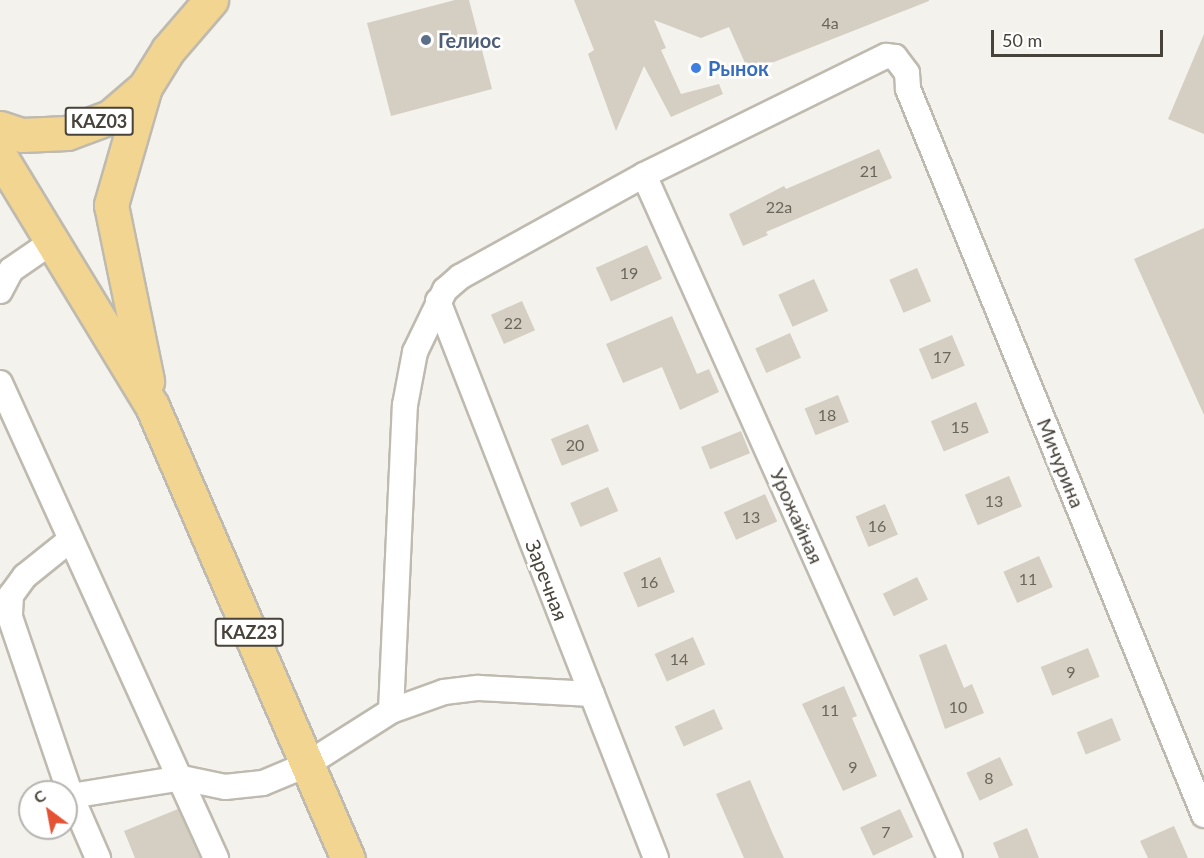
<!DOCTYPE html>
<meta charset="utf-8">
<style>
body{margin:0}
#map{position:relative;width:1204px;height:858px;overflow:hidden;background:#f4f2ec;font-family:Lato,sans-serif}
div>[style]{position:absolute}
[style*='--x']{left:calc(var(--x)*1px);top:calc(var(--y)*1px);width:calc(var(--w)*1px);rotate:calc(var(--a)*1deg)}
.building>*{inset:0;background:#d5cec2;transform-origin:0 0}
.roads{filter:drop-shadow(2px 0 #bfbaaf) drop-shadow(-2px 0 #bfbaaf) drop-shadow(0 2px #bfbaaf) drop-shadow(0 -2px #bfbaaf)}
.minor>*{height:24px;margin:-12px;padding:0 12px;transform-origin:12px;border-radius:12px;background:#fff}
.trunk>*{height:33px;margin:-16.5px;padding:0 16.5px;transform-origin:16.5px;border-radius:16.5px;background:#f2d590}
.dots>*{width:16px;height:16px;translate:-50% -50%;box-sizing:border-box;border:3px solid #fff;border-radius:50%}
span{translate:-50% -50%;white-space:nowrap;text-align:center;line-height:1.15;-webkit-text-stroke:5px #fff;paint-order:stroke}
.number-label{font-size:16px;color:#6b665c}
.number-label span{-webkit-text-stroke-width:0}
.shield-label span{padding:2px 4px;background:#fff;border:2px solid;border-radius:4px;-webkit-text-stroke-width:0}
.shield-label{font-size:18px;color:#48433a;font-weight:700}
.service-label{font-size:20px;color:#4e5e75;font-weight:700}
.left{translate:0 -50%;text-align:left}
.shop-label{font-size:20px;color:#366cbe;font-weight:700}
.street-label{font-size:20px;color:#48433a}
.north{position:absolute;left:18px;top:780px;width:60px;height:60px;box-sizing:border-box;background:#fff;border:2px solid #b6b4b0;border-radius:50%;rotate:328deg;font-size:16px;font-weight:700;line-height:24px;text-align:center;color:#48433a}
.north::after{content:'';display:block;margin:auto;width:21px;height:27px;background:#e45233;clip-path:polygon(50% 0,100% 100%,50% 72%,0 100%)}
.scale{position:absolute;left:991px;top:30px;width:172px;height:27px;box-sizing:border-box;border:3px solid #48433a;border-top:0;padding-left:8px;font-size:18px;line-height:21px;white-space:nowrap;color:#48433a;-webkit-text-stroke:4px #fff;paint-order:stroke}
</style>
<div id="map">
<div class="building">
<div style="clip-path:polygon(455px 0,469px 0,492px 89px,391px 116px,367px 23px)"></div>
<div style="clip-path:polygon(574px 0,929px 0,929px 1px,749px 72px,729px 27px,701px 38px,654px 20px,666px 48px,661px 50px,681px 94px,719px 84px,723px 94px,671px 117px,644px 66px,616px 131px,588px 54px,594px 50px)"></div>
<div style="clip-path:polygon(1204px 34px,1204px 134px,1168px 119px)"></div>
<div style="clip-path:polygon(879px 149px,892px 178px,766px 232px,768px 235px,743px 246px,729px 214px,784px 186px,786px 189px)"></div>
<div style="clip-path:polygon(1204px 228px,1204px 415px,1134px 259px)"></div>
<div style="left:647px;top:245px;width:37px;height:56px;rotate:66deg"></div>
<div style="left:917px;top:268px;width:36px;height:30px;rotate:67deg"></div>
<div style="left:814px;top:279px;width:35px;height:39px;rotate:66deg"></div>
<div style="left:522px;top:301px;width:32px;height:34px;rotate:66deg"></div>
<div style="clip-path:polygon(672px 316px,697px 374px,709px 369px,719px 392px,680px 410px,662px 367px,623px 383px,606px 344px)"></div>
<div style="left:790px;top:333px;width:27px;height:38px;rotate:66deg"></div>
<div style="left:952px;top:335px;width:33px;height:36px;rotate:67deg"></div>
<div style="left:838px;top:395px;width:29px;height:36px;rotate:68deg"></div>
<div style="left:976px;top:402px;width:33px;height:49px;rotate:67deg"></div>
<div style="left:588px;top:424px;width:29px;height:40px;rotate:68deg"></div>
<div style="left:741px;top:431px;width:24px;height:43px;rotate:68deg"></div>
<div style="left:1009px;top:476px;width:33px;height:48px;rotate:67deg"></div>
<div style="left:608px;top:487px;width:26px;height:41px;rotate:67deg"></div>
<div style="left:765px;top:494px;width:30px;height:45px;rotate:66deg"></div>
<div style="left:885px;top:504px;width:33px;height:32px;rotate:67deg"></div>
<div style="left:1039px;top:556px;width:34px;height:39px;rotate:66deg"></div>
<div style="left:660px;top:557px;width:38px;height:40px;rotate:67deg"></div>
<div style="left:917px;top:577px;width:25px;height:38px;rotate:64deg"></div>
<div style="left:693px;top:637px;width:30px;height:42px;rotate:66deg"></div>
<div style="clip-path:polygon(946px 644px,964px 688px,972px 684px,984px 713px,945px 729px,919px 655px)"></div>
<div style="left:1088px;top:648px;width:31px;height:51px;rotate:68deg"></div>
<div style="clip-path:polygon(844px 686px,857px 716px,852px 718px,877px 776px,843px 791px,802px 704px)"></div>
<div style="left:714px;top:709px;width:22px;height:43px;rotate:66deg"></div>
<div style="left:1112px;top:718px;width:24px;height:38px;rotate:68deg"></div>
<div style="left:1000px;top:757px;width:31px;height:37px;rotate:65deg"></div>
<div style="clip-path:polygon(750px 780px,772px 832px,784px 858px,744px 858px,716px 794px)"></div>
<div style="clip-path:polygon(178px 809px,200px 858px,135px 858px,124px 831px)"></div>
<div style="left:900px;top:809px;width:31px;height:44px;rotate:65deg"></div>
<div style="clip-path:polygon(1174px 826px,1188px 858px,1148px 858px,1140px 841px)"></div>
<div style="clip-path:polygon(1027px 828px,1039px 858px,999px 858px,993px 843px)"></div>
</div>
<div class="roads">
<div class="minor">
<div style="--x:644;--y:175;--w:748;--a:65.87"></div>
<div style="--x:0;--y:291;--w:24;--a:-62"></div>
<div style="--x:11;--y:270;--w:51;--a:-34.6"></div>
<div style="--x:438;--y:301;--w:598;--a:68.63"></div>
<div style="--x:0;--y:383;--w:522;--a:65.55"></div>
<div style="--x:70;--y:540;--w:58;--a:141.3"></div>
<div style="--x:25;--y:576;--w:24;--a:126"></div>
<div style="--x:11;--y:595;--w:22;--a:93"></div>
<div style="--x:10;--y:617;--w:189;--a:71.2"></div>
<div style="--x:71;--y:796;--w:68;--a:66.5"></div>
<div style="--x:391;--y:711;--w:56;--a:-19.7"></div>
<div style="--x:444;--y:692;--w:35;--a:-7"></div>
<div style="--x:479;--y:688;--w:113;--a:3"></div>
<div style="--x:71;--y:796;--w:112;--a:-9.2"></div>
<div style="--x:182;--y:778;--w:44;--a:11.8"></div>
<div style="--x:225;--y:787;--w:38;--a:-6"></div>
<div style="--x:263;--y:783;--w:47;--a:-22.7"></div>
<div style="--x:306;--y:765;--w:101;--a:-32.4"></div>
<div style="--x:391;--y:711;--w:306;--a:-87.4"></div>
<div style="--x:405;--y:405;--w:54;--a:-79.3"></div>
<div style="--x:415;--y:352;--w:69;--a:-64.2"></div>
<div style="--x:445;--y:290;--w:20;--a:-41"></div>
<div style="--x:460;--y:277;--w:210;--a:-29"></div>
<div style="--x:644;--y:175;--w:270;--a:-26.2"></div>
<div style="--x:886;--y:56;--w:9;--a:6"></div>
<div style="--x:895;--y:57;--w:20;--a:53"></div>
<div style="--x:907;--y:73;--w:16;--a:86"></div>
<div style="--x:908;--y:89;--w:784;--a:67.82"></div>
</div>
<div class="trunk">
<div style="--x:145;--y:87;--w:123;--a:106.1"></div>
<div style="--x:111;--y:205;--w:180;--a:78.4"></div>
<div style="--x:0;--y:128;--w:23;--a:18"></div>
<div style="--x:22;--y:135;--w:45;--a:-2.5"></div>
<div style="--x:67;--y:133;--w:46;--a:-20.4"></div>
<div style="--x:110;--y:117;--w:46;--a:-40.6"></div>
<div style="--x:145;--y:87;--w:44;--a:-58.1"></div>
<div style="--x:168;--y:50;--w:66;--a:-49.3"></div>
<div style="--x:0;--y:156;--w:293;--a:58.7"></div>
<div style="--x:152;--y:406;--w:493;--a:66.6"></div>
</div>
</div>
<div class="dots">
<div style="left:426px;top:40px;background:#5c6f8a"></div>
<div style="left:696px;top:68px;background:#3f7fe0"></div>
</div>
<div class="number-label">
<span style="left:830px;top:23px">4а</span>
<span style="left:869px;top:171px">21</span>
<span style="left:779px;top:207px">22а</span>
<span style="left:629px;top:273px">19</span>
<span style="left:513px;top:323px">22</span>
<span style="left:942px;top:357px">17</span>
<span style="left:827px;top:415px">18</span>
<span style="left:960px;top:427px">15</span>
<span style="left:575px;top:445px">20</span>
<span style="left:994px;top:501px">13</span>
<span style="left:751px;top:517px">13</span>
<span style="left:877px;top:526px">16</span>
<span style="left:1028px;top:579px">11</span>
<span style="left:649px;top:582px">16</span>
<span style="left:679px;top:659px">14</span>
<span style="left:1071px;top:672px">9</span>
<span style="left:958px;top:707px">10</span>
<span style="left:830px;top:710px">11</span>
<span style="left:853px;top:767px">9</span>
<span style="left:989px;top:778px">8</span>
<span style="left:886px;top:832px">7</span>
</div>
<div class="shield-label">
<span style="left:99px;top:121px">KАZ03</span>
<span style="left:249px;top:632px">KAZ23</span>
</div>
<div class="service-label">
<span class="left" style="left:438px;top:40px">Гелиос</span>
</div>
<div class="shop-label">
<span class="left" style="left:708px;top:68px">Рынок</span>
</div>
<div class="street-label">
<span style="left:1061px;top:463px;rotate:68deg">Мичурина</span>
<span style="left:797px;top:516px;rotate:66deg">Урожайная</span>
<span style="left:547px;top:580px;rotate:69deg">Заречная</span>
</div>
<div class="north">С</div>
<div class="scale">50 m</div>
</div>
